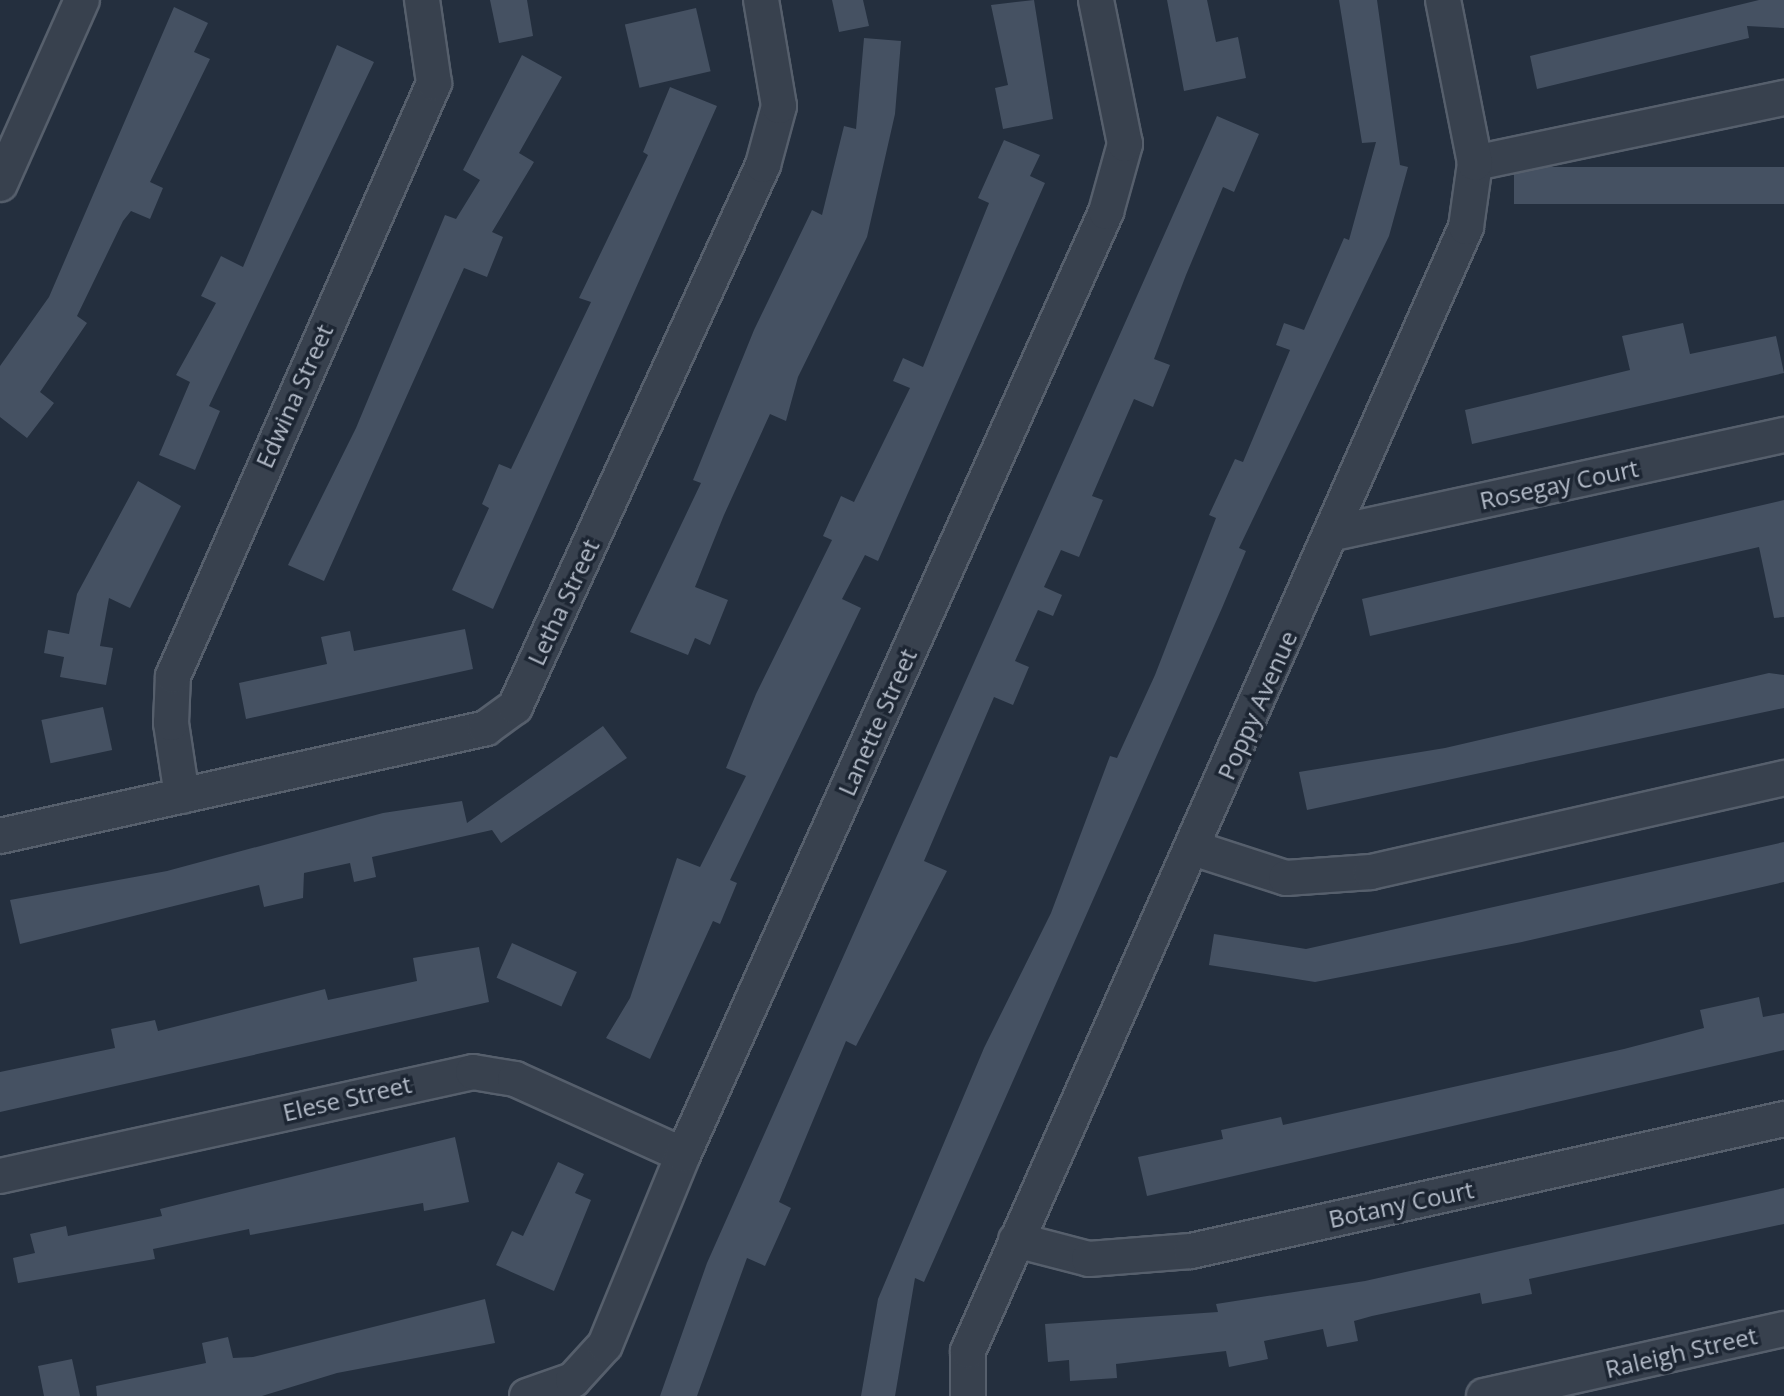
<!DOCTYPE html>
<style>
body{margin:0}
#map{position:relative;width:1784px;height:1396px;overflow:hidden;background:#242f3e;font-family:"Open Sans",sans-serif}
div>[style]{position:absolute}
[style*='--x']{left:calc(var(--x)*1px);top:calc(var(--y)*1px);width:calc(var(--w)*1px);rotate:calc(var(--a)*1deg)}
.building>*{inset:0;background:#455162;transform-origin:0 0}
.roads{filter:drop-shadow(2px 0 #565f6c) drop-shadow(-2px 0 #565f6c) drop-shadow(0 2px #565f6c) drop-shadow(0 -2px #565f6c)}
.minor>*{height:34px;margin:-17px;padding:0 17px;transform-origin:17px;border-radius:17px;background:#38414e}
span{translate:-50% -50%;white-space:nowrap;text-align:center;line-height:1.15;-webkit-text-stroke:7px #1d2633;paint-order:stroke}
.street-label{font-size:24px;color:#b4bcc9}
</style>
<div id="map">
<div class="building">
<div style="clip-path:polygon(490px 0,527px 0,533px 36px,499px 43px)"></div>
<div style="clip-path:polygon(832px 0,863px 0,869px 26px,839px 32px)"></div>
<div style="clip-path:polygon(1034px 0,1053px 119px,1003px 129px,995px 88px,1008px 85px,991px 5px)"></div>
<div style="clip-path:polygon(1167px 0,1207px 0,1216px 42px,1238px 37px,1246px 78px,1184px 91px)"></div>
<div style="clip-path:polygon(1339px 0,1377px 0,1400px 165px,1408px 167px,1389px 236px,1239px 548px,1246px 551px,1222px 608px,924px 1282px,915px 1278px,895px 1396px,861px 1396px,878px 1299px,984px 1048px,1051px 913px,1110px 756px,1117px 758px,1155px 675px,1216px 518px,1209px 515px,1235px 459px,1243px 462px,1290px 350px,1276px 345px,1284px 323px,1304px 330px,1344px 238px,1349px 240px,1376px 142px,1362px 143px)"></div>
<div style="clip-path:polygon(1759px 0,1784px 0,1784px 28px,1747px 26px,1749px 38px,1537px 89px,1530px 56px)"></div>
<div style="clip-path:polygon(174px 7px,208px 23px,194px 52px,210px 59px,150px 182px,163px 188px,150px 219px,131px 211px,123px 221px,77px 316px,87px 323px,40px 392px,54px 403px,27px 438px,0 417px,0 366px,49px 297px)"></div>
<div style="left:696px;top:8px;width:65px;height:73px;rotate:77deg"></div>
<div style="clip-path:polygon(864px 38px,901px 41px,895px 114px,867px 237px,798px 377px,786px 421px,770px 414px,724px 515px,695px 587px,728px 600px,710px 645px,695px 638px,688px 655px,630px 632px,701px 483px,693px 480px,754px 330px,812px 210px,822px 215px,844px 126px,856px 129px)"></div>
<div style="clip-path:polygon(337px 45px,374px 62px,209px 406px,220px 411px,195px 470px,159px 455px,190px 382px,176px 375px,216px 303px,201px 296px,221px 256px,243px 267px)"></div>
<div style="clip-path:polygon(522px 55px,562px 77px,519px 153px,534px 162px,492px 232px,503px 237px,487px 277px,464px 268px,324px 581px,288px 565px,356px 428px,445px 215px,456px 219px,480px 180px,463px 170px)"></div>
<div style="clip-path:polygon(670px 87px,717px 106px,493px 609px,452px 590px,489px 508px,482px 504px,499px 464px,511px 469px,591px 302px,579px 298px,648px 155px,643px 152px)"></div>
<div style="clip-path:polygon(1217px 116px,1259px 134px,1234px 192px,1223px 187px,1186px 275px,1154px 359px,1170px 365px,1153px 407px,1134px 399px,1092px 496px,1103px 500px,1079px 557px,1061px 550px,1044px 587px,1062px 595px,1053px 616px,1038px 610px,1015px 661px,1029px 667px,1013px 705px,994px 697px,924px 861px,947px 871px,856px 1046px,846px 1041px,779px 1202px,791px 1208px,765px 1266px,747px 1258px,697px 1396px,660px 1396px,707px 1263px)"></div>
<div style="clip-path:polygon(1004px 140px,1040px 155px,1030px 176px,1045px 183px,878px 561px,865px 555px,842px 599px,861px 608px,730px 880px,737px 883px,720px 924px,713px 921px,650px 1059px,606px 1038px,630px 998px,677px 858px,700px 867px,746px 776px,726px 768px,756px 694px,832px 540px,823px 536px,841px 496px,854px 502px,910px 388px,893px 381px,903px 358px,923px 367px,989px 203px,978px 198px)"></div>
<div style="left:1784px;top:167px;width:37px;height:270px;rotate:90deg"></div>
<div style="clip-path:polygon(1683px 323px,1690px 354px,1776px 336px,1784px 373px,1472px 444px,1465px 410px,1630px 370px,1622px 336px)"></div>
<div style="clip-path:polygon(138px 481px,181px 506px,130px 608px,109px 598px,100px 646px,113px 648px,106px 685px,60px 677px,64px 657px,44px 653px,48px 630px,69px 634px,77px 594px)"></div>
<div style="clip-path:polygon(1784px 500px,1784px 617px,1774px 618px,1759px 547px,1370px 636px,1362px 599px)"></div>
<div style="clip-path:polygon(465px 629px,473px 669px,246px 719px,239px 683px,327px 664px,321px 637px,350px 631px,354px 651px)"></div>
<div style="clip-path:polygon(1769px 673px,1784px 675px,1784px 708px,1307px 810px,1299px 772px,1445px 748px)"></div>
<div style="left:103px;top:707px;width:44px;height:63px;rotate:78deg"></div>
<div style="clip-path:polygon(603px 726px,627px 758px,501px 843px,492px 830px,372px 857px,376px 877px,354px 882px,350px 863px,304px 873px,303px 898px,264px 907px,259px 885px,20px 944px,10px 900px,167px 871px,383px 813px,462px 801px,467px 823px)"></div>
<div style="clip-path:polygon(1784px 842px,1784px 882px,1522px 942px,1315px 982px,1209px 965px,1214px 934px,1306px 949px)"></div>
<div style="left:512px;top:943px;width:71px;height:38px;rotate:24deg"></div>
<div style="clip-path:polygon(479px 947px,489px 1002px,0 1112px,0 1072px,115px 1048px,111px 1029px,155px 1020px,158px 1031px,325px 989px,328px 1000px,417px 981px,413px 958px)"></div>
<div style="clip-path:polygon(1759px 997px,1763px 1017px,1784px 1013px,1784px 1050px,1147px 1196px,1138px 1157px,1223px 1139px,1221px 1130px,1281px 1117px,1283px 1125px,1624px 1049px,1704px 1028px,1700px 1010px)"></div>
<div style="clip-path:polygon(455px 1137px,469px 1202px,424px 1211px,423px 1203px,250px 1235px,249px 1229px,153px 1249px,155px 1259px,18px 1283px,13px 1258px,35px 1253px,30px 1234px,66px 1226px,68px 1236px,162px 1216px,160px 1209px)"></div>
<div style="clip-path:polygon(558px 1162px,584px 1174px,575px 1193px,591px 1200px,554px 1291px,496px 1265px,512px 1231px,523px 1236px)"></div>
<div style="clip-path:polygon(1784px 1188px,1784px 1224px,1529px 1279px,1532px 1294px,1482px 1304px,1480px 1293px,1372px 1316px,1354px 1321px,1358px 1341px,1327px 1347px,1323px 1329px,1264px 1341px,1268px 1359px,1229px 1367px,1226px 1351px,1116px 1364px,1117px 1378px,1070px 1381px,1069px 1360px,1048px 1362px,1045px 1324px,1218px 1312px,1216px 1304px,1365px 1281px)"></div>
<div style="clip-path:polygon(485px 1299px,495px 1343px,337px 1373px,262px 1396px,97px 1396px,96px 1386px,206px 1363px,202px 1343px,228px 1337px,233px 1358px,253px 1357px)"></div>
<div style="clip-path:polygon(72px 1359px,80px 1396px,44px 1396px,38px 1366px)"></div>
</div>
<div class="roads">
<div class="minor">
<div style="--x:1475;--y:163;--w:316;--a:-11.9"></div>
<div style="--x:0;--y:184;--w:201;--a:-66"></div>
<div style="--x:1334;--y:533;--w:461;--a:-12.3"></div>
<div style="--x:182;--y:796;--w:74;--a:-98.6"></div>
<div style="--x:171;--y:723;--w:47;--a:-87.6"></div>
<div style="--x:173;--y:676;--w:648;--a:-66.24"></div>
<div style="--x:434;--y:83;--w:84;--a:-98.2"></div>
<div style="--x:0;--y:836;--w:498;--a:-12.5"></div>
<div style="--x:486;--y:728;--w:36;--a:-36"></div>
<div style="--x:515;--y:707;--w:596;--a:-65.41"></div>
<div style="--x:763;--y:165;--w:61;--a:-74.8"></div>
<div style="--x:779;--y:106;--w:108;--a:-99.6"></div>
<div style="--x:1193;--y:848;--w:98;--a:17.9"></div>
<div style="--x:1286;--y:878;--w:85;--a:-4"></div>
<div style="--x:1371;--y:872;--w:424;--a:-12.8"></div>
<div style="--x:0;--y:1176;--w:484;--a:-12.4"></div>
<div style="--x:473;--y:1072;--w:43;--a:9.5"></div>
<div style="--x:515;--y:1079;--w:184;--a:24.3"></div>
<div style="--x:1016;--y:1240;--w:75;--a:14.6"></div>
<div style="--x:1089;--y:1259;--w:102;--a:-4.5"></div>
<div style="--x:1191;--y:1251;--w:608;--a:-12.55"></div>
<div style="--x:527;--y:1396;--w:49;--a:-19.2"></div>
<div style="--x:573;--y:1380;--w:47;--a:-47.6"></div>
<div style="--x:605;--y:1345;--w:205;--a:-67.7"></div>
<div style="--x:683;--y:1155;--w:1034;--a:-65.84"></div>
<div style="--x:1106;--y:212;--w:71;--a:-74.4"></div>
<div style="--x:1125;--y:144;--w:147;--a:-101.4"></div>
<div style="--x:968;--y:1396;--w:45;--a:-90"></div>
<div style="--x:968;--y:1351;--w:1229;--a:-66.1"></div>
<div style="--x:1466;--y:227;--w:65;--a:-82"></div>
<div style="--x:1475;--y:163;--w:166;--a:-101.1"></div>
<div style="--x:1484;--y:1396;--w:307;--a:-12.6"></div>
</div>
</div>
<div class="street-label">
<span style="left:294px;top:396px;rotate:-66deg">Edwina Street</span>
<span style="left:1559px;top:484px;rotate:-12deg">Rosegay Court</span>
<span style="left:563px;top:602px;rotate:-65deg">Letha Street</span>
<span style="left:1257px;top:705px;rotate:-66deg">Poppy Avenue</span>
<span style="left:877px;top:722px;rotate:-66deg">Lanette Street</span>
<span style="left:347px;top:1098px;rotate:-13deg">Elese Street</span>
<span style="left:1401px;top:1204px;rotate:-12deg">Botany Court</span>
<span style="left:1681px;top:1352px;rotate:-13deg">Raleigh Street</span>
</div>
</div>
